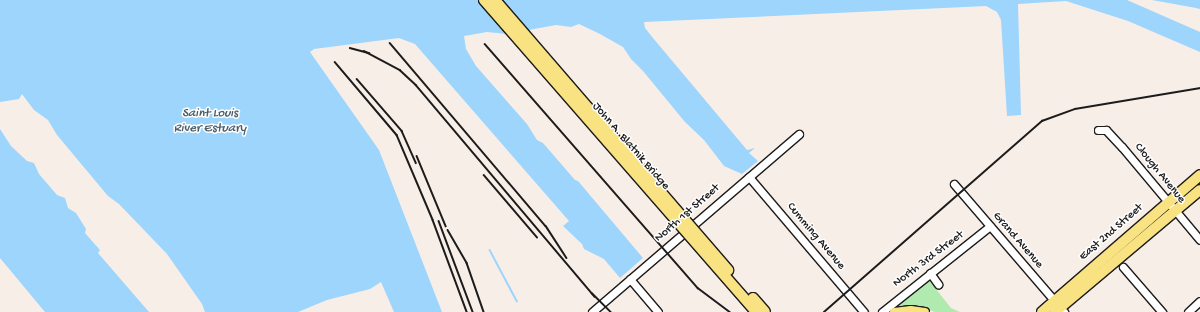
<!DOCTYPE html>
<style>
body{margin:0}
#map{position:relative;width:1200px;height:312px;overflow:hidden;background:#f8eee8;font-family:"Gochi Hand",sans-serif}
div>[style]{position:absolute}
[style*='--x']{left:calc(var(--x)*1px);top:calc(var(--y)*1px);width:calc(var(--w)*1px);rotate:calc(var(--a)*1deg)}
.green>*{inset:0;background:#b1eaae}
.water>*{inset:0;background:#9dd5fc}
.stream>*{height:1.5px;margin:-0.75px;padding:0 0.75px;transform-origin:0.75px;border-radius:0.75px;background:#9dd5fc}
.roads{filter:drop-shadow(1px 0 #1c1c1c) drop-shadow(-1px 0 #1c1c1c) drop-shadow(0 1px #1c1c1c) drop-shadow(0 -1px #1c1c1c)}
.minor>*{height:7px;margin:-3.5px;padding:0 3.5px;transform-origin:3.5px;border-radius:3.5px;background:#fff}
.major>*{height:8px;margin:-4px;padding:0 4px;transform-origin:4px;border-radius:4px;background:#f8e281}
.highway>*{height:10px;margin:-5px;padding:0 5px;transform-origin:5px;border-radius:5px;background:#f8e281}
.rail>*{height:1.5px;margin:-0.75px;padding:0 0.75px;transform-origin:0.75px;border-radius:0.75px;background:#1c1c1c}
.bridges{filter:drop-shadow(1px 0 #1c1c1c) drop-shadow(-1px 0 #1c1c1c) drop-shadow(0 1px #1c1c1c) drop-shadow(0 -1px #1c1c1c)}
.highway-bridge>*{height:10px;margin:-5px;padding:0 5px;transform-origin:5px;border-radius:5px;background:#f8e281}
span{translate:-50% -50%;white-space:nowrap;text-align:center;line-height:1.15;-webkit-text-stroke:3px #fff;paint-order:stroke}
.street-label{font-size:12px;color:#1c1c1c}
.water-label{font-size:13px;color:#495d6a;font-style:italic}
</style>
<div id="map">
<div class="green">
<div style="clip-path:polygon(928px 279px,951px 308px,960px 312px,935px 312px,922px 308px,886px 311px)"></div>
</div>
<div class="water">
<div style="clip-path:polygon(0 0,1127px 0,1200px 32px,1200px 52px,1128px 21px,1066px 1px,1018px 4px,1021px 115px,1007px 116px,1001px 20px,997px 12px,986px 6px,644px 22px,645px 28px,653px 38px,747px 150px,755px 148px,749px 153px,758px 161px,742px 174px,724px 166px,704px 140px,685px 122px,643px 71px,631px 59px,623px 47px,600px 34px,579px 24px,571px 27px,556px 25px,507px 34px,487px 32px,464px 36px,466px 49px,476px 66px,527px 124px,537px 140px,543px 143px,575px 180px,578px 181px,643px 258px,620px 278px,604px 259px,584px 249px,582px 244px,563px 226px,569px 221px,415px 44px,399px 38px,314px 49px,310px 52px,379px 150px,442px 312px,394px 312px,381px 282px,370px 289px,327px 300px,298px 312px,205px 312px,202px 304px,167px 254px,119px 204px,108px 196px,57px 135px,48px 120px,34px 110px,22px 94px,19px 99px,0 102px)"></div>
<div style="clip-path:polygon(1152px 0,1200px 0,1200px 9px,1196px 8px)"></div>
<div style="clip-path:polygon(0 129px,11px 146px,27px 161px,34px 163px,39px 174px,57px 195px,65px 198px,68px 208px,76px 213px,86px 229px,85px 233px,100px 250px,98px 253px,149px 312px,45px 312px,0 258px)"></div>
</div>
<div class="stream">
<div style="--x:490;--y:250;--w:58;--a:62.1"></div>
</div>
<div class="roads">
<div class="minor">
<div style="--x:1098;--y:130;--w:8;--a:0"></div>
<div style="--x:1106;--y:130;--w:23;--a:47"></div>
<div style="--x:1122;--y:147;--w:121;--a:50"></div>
<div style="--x:749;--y:177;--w:177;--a:49.6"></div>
<div style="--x:954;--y:184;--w:169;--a:49.3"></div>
<div style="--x:1123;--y:267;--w:60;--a:49.1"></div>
<div style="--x:930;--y:273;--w:14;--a:54"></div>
<div style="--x:630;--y:279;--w:43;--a:49.7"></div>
<div style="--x:592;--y:312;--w:273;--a:-40.7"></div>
<div style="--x:882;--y:312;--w:138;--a:-38.5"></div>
<div style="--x:1188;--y:312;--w:16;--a:-43"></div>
</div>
<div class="major">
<div style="--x:894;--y:312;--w:17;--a:-7"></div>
<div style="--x:911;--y:310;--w:14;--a:8"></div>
</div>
<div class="highway">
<div style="--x:1042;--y:312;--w:209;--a:-40.9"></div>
<div style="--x:1055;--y:312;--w:189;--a:-40.1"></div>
</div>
</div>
<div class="rail">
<div style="--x:390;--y:43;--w:240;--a:49.6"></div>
<div style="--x:546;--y:226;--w:38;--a:57"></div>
<div style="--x:485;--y:44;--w:324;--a:48.9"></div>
<div style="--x:698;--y:288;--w:40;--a:37"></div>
<div style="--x:350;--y:48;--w:20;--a:15"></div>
<div style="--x:364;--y:51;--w:41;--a:27.8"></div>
<div style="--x:400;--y:70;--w:22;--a:43"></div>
<div style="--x:416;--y:85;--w:277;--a:49.8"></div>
<div style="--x:335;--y:62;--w:96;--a:49.7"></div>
<div style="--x:397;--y:135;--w:92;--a:67"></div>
<div style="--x:433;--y:220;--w:98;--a:69.7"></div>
<div style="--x:357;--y:79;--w:69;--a:49.1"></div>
<div style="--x:402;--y:131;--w:35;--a:66"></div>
<div style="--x:417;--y:156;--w:76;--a:67.5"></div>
<div style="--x:484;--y:175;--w:82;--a:49.5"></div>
<div style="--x:439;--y:221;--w:97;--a:69.5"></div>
<div style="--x:448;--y:230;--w:38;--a:60"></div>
<div style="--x:467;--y:263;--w:52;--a:70.9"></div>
<div style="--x:592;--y:293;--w:27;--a:45"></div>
<div style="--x:824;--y:312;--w:290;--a:-41.2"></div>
<div style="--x:1042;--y:121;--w:35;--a:-20"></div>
<div style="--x:1075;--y:109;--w:127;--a:-9.5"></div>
</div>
<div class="bridges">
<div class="highway-bridge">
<div style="--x:484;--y:0;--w:414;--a:48.9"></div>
<div style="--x:495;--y:0;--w:357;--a:49.2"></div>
<div style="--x:753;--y:298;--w:18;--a:49"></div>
</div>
</div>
<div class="street-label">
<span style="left:630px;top:147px;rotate:49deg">John A. Blatnik Bridge</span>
<span style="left:1159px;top:174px;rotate:51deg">Clough Avenue</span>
<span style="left:688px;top:214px;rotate:-41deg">North 1st Street</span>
<span style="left:1112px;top:233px;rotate:-41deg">East 2nd Street</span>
<span style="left:815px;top:237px;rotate:50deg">Cumming Avenue</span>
<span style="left:1017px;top:241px;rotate:49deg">Grand Avenue</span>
<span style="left:929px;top:260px;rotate:-37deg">North 3rd Street</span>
</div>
<div class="water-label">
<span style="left:210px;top:122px">Saint Louis<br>River Estuary</span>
</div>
</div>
